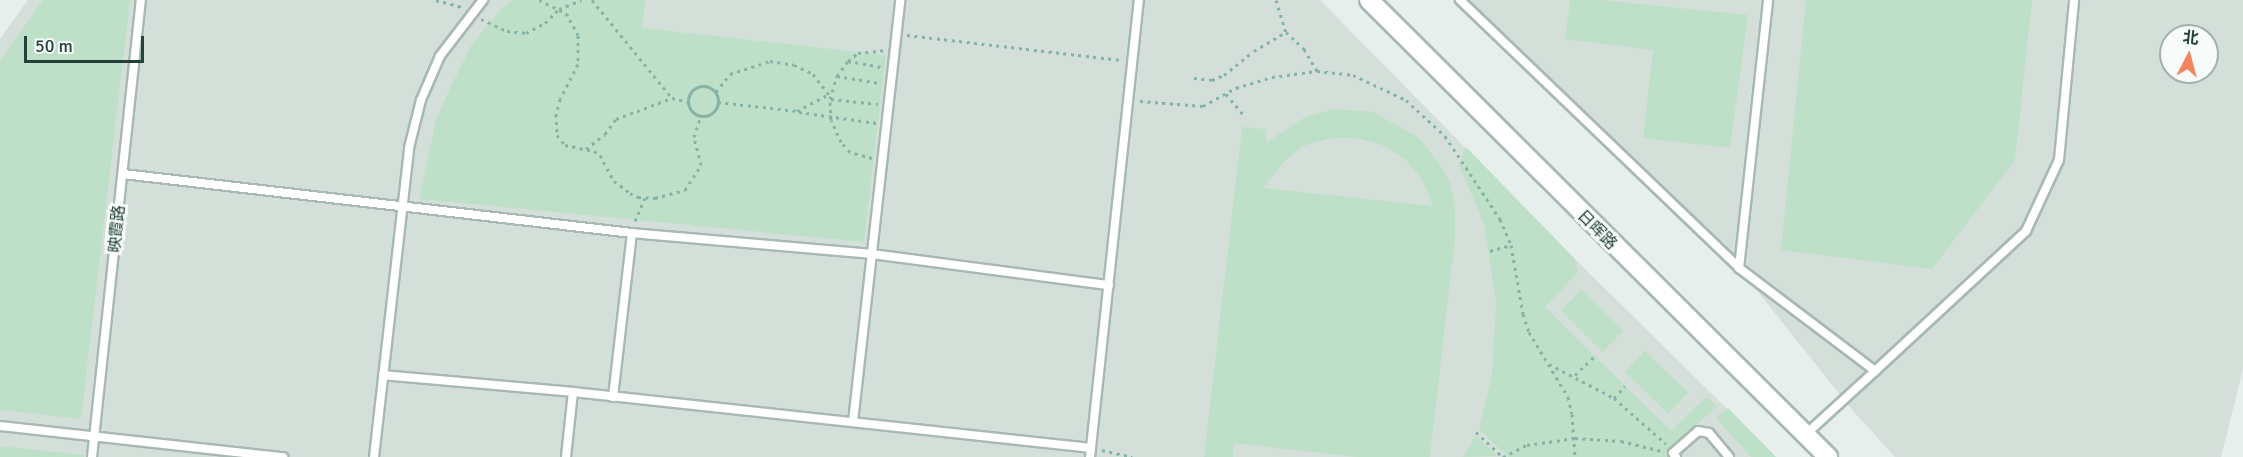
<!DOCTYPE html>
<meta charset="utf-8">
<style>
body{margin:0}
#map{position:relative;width:2243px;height:457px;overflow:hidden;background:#e6efeb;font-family:Signika,"Noto Sans SC",sans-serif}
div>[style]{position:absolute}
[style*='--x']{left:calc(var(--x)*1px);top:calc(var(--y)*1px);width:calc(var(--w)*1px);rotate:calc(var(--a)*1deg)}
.built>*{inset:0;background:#d4dfda}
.green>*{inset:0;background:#bfe0c8;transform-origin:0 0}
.path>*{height:3px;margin-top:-1.5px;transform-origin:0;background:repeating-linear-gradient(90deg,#86b3a5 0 3px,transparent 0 7.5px)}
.path>.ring{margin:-1.5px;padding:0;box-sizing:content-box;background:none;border:3px solid #86b3a5;border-radius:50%}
.roads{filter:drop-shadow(2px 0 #a8b8b2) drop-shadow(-2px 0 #a8b8b2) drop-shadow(0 2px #a8b8b2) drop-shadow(0 -2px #a8b8b2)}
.service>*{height:8px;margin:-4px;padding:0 4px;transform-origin:4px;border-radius:4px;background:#fff}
.tertiary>*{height:18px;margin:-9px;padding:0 9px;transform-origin:9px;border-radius:9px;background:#fff}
span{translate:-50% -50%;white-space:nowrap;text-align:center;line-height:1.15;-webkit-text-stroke:6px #f7fbf9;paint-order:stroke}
.street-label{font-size:16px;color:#24423a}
.north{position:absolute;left:2159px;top:24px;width:60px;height:60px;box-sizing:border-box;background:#f7fbf9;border:2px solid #a3b1ad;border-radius:50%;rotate:6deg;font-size:16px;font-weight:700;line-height:24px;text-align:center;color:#24423a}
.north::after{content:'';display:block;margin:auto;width:21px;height:27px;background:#f4845f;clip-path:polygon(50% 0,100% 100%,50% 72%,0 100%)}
.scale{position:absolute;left:24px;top:36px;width:120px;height:27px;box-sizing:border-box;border:3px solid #24423a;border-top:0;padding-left:8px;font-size:18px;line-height:21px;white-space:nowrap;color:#24423a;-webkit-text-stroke:4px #f7fbf9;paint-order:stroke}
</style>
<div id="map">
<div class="built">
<div style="clip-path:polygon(28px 0,1320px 0,1574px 258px,1776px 457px,0 457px,0 39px)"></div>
<div style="clip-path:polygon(evenodd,1460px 0,2243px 0,2243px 369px,2221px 457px,1895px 457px,1853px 411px,1739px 268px,1460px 0,2171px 36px,2207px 36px,2207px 72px,2171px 72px,2171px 36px)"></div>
</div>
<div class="green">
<div style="clip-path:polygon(43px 0,130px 0,81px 419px,0 410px,0 61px)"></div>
<div style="clip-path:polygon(512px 0,645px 0,642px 28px,886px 55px,864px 242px,419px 199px,436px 120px,451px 86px,472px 44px,501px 9px)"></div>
<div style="clip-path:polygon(1570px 0,1601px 0,1748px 15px,1730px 148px,1643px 138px,1653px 50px,1565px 39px)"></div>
<div style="clip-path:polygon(1806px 0,2032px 0,2015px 160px,1932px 269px,1781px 250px)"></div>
<div style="clip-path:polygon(evenodd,1335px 109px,1373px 112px,1419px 138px,1439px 163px,1451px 185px,1455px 209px,1455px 238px,1430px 457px,1356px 457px,1234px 443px,1233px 457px,1204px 457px,1242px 127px,1266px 129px,1266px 143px,1305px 117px,1335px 109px,1331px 138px,1357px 138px,1385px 146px,1407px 161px,1423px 181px,1433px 206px,1263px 188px,1284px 162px,1303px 146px,1331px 138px)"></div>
<div style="clip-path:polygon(1466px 147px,1574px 258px,1578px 272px,1545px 307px,1671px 431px,1706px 397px,1717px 406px,1665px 454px,1667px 457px,1508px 457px,1479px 429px,1492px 374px,1496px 302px,1484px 224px,1459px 165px)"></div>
<div style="left:1582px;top:289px;width:59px;height:30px;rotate:45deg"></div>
<div style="left:1645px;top:351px;width:60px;height:29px;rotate:44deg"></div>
<div style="clip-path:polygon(1728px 408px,1776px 457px,1751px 457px,1716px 418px)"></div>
<div style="clip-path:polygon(1476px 436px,1498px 456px,1463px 457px)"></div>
<div style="clip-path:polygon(0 446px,84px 455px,84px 457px,0 457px)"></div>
</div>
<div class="path">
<div style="--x:436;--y:0;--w:28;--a:15"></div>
<div style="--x:539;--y:0;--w:30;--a:26"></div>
<div style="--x:566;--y:13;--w:25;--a:61"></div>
<div style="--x:578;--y:35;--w:29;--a:90"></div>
<div style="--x:578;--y:64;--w:39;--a:117"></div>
<div style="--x:560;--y:99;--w:16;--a:105"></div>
<div style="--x:556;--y:114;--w:21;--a:87"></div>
<div style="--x:557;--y:135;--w:13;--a:51"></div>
<div style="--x:565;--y:145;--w:30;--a:12"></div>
<div style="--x:594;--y:151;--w:7;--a:34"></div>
<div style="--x:600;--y:155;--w:30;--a:62"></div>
<div style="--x:614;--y:181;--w:20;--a:37"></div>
<div style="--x:630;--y:193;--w:9;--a:27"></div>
<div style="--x:638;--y:197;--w:17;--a:3"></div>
<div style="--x:655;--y:198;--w:31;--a:-15"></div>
<div style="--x:685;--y:190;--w:30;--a:-57"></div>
<div style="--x:701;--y:165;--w:29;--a:-104"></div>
<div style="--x:694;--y:137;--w:23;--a:-72"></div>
<div style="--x:592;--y:0;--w:127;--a:50.8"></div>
<div style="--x:672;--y:98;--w:16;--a:14"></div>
<div style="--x:1276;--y:0;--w:34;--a:73"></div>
<div style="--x:1286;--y:32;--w:25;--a:43"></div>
<div style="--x:1304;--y:49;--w:26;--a:59"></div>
<div style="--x:481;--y:19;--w:29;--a:25"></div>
<div style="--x:507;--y:31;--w:19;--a:6"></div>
<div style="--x:526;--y:33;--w:21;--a:-28"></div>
<div style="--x:545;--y:23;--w:20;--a:-45"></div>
<div style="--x:559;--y:9;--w:24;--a:-22"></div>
<div style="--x:907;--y:35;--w:215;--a:6.7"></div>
<div style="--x:848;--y:61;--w:34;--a:10"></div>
<div style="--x:837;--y:76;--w:43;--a:9.5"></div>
<div style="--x:1194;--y:78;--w:18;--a:6"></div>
<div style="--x:1212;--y:80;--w:13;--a:-23"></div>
<div style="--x:1224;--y:75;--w:38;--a:-39"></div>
<div style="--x:1254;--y:51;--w:37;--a:-31"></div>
<div class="ring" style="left:688px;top:86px;width:27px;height:27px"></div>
<div style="--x:716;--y:92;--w:23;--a:-52"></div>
<div style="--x:730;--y:74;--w:42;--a:-18"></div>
<div style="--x:770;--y:61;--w:24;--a:9"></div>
<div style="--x:794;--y:65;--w:21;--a:25"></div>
<div style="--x:813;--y:74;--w:28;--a:52"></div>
<div style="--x:1226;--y:94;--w:26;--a:50"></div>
<div style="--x:831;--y:99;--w:47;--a:6.1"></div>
<div style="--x:1140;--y:101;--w:63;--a:4.5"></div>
<div style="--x:1203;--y:106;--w:38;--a:-29"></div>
<div style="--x:1236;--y:88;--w:38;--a:-17"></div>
<div style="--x:1272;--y:77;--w:45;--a:-7.6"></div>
<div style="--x:1317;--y:71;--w:36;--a:6"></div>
<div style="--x:1353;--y:75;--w:59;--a:25.3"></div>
<div style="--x:1406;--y:100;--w:53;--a:42.7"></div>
<div style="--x:1445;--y:136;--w:100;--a:56.5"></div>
<div style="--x:1500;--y:219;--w:28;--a:67"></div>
<div style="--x:1511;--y:245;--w:70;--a:80.1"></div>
<div style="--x:1523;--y:314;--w:19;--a:72"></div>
<div style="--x:1529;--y:332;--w:76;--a:59"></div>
<div style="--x:1568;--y:397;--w:17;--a:77"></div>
<div style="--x:1572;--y:414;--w:43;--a:86"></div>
<div style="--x:718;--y:102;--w:80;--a:6.5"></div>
<div style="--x:797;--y:111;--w:36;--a:-28"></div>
<div style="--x:799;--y:112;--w:78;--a:8.1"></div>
<div style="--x:586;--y:149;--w:24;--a:-38"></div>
<div style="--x:605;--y:134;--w:19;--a:-54"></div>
<div style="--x:616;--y:119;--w:60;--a:-20.6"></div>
<div style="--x:872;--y:158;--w:23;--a:-165"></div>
<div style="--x:850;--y:152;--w:13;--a:-132"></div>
<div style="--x:841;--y:142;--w:24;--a:-114"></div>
<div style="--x:831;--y:120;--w:21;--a:-93"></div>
<div style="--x:830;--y:99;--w:24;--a:-73"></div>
<div style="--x:837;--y:76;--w:19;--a:-54"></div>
<div style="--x:848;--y:61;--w:13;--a:-39"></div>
<div style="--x:858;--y:53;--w:27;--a:-6"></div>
<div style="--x:635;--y:221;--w:25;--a:-67"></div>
<div style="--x:1490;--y:251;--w:22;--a:-16"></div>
<div style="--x:1549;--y:364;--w:73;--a:27.6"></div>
<div style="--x:1614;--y:398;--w:69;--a:41.5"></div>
<div style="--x:1575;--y:375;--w:28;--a:-44"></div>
<div style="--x:1614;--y:398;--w:16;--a:-47"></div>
<div style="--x:1476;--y:432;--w:37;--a:43"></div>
<div style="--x:1102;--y:450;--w:31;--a:13"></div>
<div style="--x:1503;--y:457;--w:27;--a:-27"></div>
<div style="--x:1527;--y:445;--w:49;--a:-8.3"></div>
<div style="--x:1575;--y:438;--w:46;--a:3.7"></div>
<div style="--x:1621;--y:441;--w:42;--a:13.7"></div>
</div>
<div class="roads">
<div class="service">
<div style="--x:1460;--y:0;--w:387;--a:43.8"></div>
<div style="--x:1739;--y:268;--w:171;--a:37.1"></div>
<div style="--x:1875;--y:371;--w:206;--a:-42.8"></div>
<div style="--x:2026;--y:231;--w:78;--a:-65.1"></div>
<div style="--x:2059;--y:160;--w:161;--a:-84.6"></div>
<div style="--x:123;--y:174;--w:512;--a:6.61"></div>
<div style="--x:632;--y:233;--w:241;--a:5"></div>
<div style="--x:872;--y:254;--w:239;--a:7.5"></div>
<div style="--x:1739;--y:268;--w:270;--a:-83.8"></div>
<div style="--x:383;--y:375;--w:191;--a:5.1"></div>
<div style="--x:573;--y:392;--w:521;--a:6.17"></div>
<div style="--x:613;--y:397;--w:165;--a:-83.4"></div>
<div style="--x:853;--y:422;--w:425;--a:-83.6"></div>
<div style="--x:0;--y:426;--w:285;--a:6.3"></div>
<div style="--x:1806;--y:434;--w:93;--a:-42.4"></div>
<div style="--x:92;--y:457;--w:460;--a:-83.9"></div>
<div style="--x:374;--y:457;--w:311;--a:-83.5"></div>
<div style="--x:409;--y:148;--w:49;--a:-76"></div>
<div style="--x:421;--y:100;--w:48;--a:-66.6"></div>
<div style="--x:440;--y:56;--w:71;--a:-52.5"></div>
<div style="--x:566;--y:457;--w:65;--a:-83.9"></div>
<div style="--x:1090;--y:457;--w:460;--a:-83.9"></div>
<div style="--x:1676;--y:457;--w:5;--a:-127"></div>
<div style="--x:1673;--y:453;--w:33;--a:-41"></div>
<div style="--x:1698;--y:431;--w:11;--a:10"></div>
<div style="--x:1709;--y:433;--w:31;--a:50"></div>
</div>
<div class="tertiary">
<div style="--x:1369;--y:0;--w:648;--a:44.87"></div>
</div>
</div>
<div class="street-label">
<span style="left:117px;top:229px;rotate:-84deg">映霞路</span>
<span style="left:1597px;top:230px;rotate:45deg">日晖路</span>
</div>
<div class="north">北</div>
<div class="scale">50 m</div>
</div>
